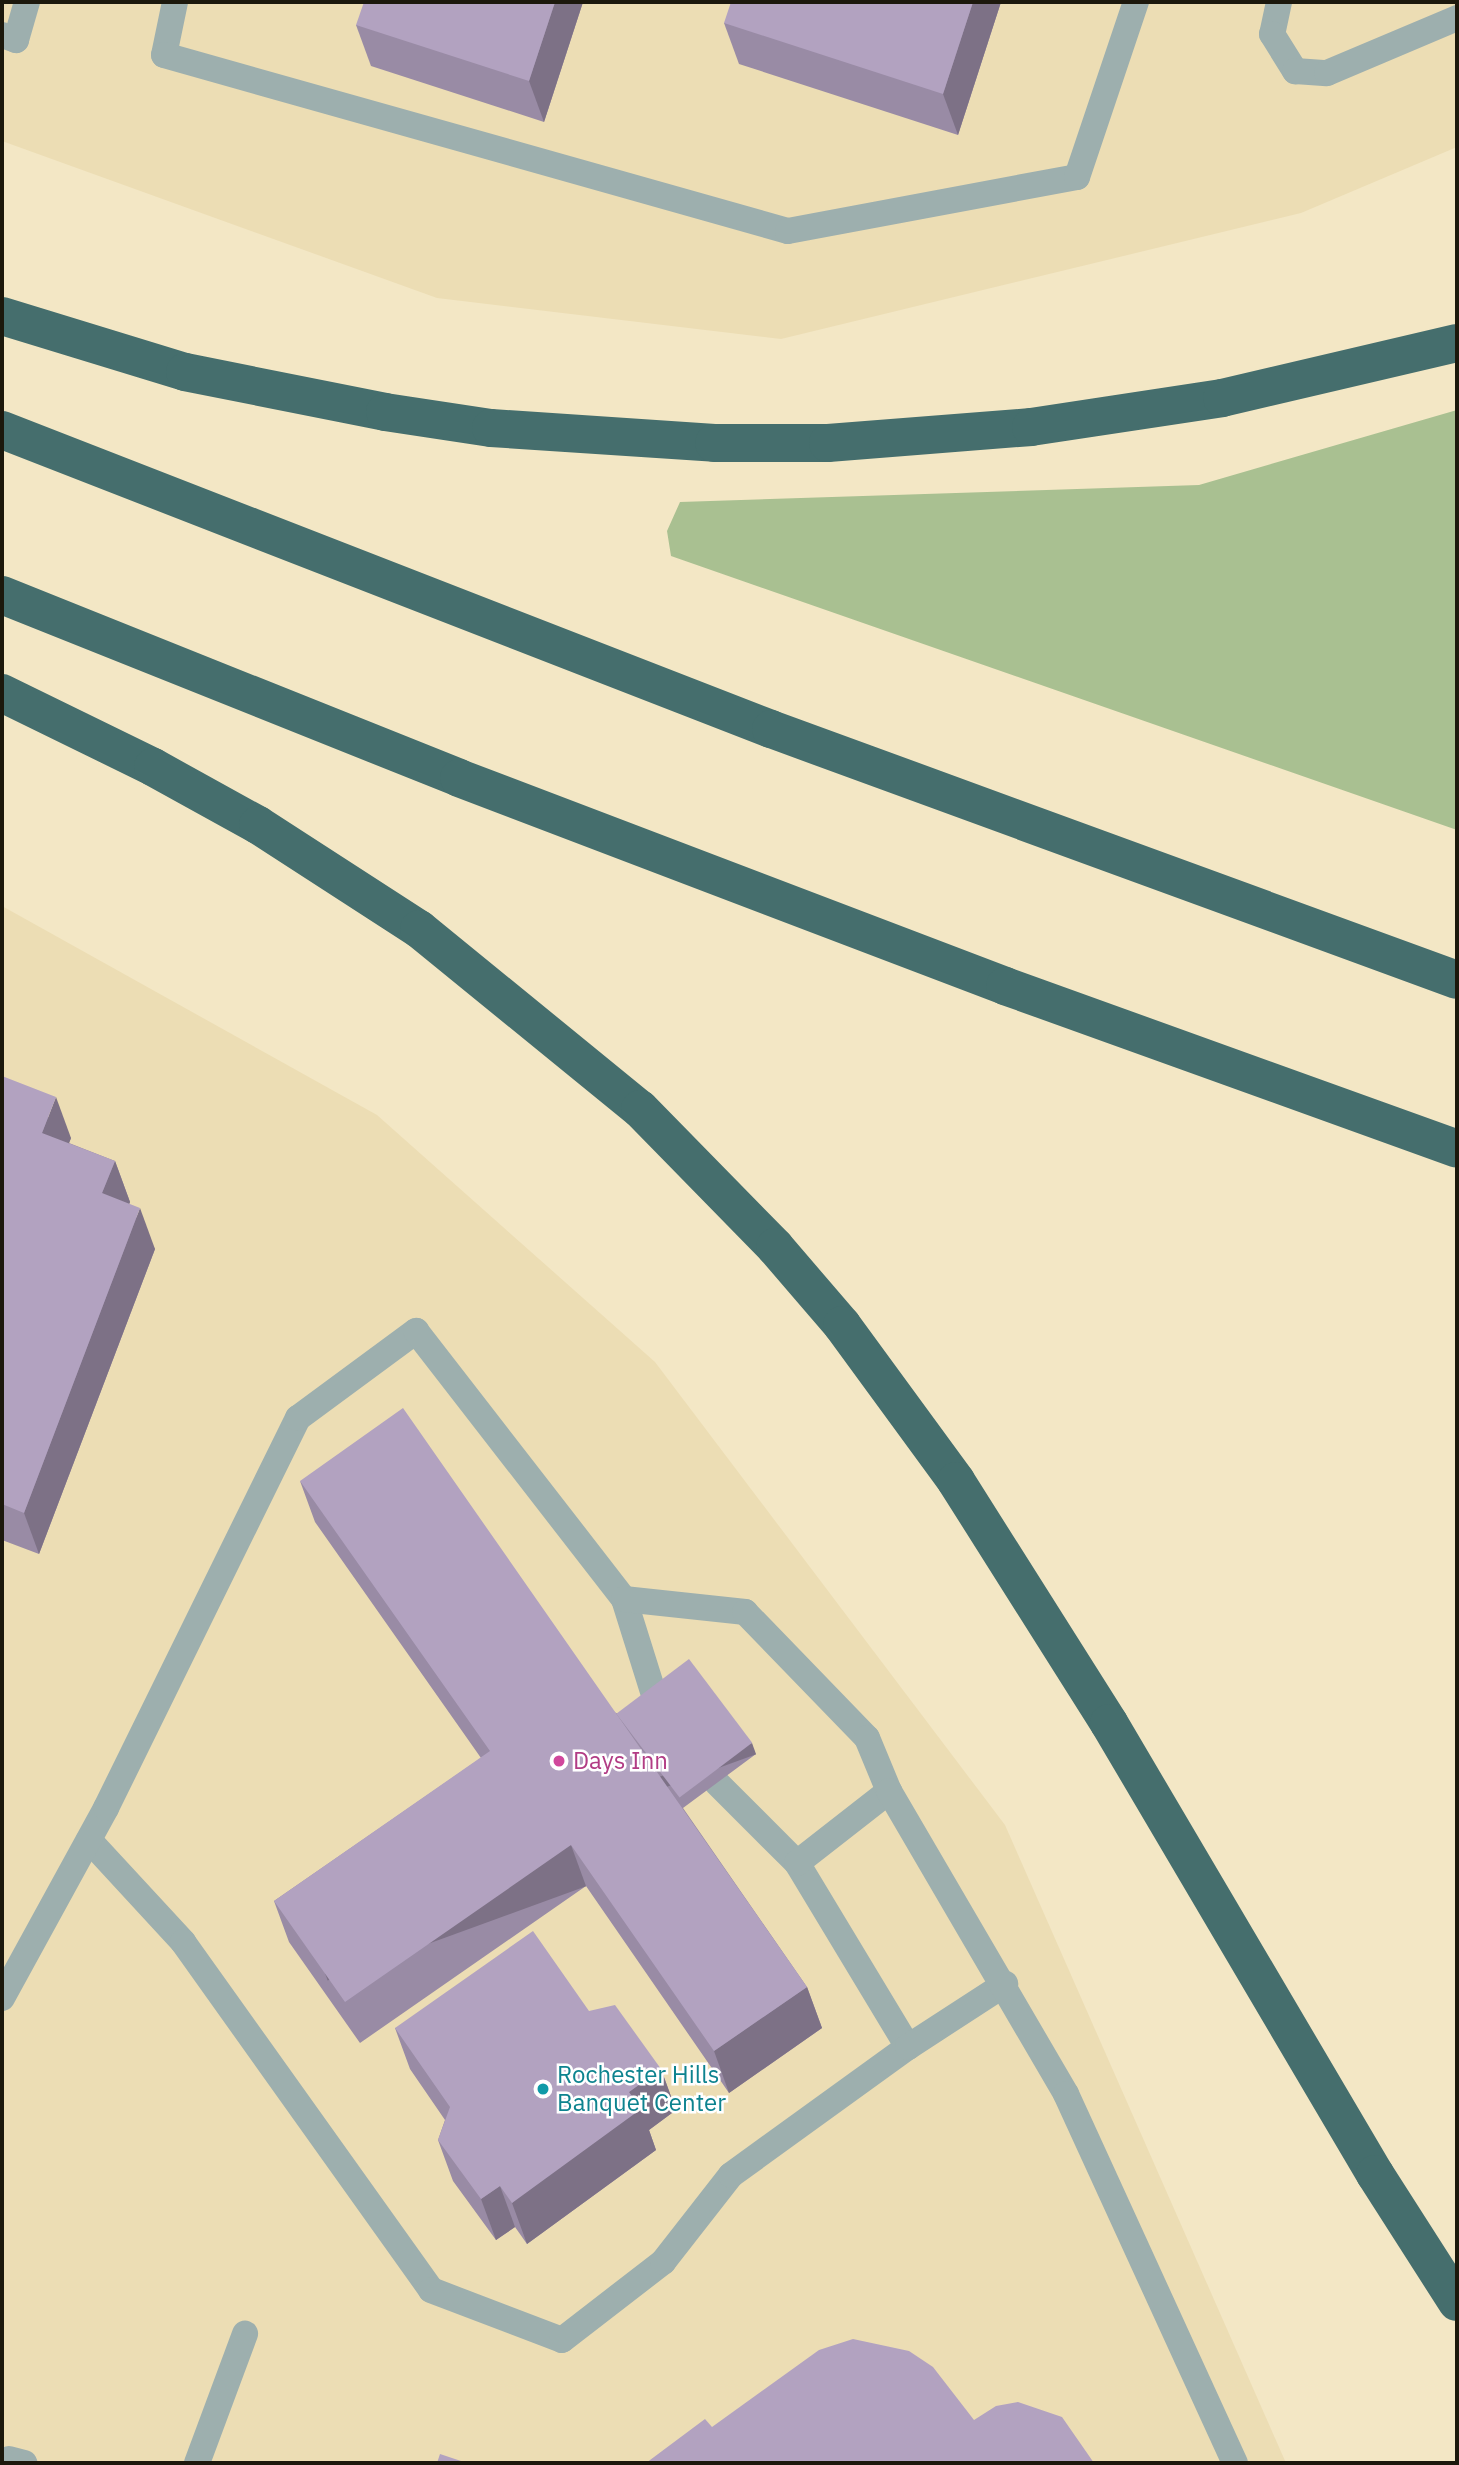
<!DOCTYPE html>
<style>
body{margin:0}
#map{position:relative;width:1459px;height:2465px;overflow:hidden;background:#f3e7c5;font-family:"IBM Plex Sans",sans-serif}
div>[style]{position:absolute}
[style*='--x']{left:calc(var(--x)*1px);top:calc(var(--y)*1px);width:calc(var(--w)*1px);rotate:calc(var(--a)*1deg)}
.built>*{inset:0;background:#ecddb4}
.green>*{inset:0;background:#a9c091}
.lane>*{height:26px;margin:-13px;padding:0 13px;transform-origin:13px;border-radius:13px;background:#9dafae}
.highway>*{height:38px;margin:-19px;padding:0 19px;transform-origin:19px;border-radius:19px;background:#456e6d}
.wall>*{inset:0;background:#998ba5}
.shaded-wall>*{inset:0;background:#7d7186;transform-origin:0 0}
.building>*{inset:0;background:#b2a2c0;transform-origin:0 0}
.dots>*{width:19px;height:19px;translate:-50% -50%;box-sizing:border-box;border:4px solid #fff;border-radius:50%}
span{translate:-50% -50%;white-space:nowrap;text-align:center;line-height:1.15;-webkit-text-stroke:5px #fff;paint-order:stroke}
.hotel-label{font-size:24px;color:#b23c85}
.left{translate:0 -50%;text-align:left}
.culture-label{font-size:24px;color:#0d838f}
.frame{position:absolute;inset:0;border:4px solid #1c180c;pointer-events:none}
</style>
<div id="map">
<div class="built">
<div style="clip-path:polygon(2px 2px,1457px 2px,1457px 147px,1301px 213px,781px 339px,437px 298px,2px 141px)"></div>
<div style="clip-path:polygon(2px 906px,377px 1115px,655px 1362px,1005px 1825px,1286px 2463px,2px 2463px)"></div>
</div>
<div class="green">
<div style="clip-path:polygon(1457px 410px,1457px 830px,671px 556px,667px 531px,680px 502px,1199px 485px)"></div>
</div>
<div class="lane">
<div style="--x:175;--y:2;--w:54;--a:101.7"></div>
<div style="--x:164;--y:55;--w:648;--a:15.75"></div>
<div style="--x:788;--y:231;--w:294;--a:-10.6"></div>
<div style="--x:1077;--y:177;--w:185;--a:-71.4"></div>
<div style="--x:1279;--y:2;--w:33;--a:102"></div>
<div style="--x:1272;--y:34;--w:44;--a:58.1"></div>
<div style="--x:1295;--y:71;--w:32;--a:4"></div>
<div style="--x:1327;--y:73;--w:141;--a:-22.9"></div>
<div style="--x:2;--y:35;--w:15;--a:20"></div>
<div style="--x:16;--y:40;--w:40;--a:-74"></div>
<div style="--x:624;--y:1599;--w:104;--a:72.6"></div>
<div style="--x:717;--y:1783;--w:113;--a:45"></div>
<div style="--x:797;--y:1863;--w:215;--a:58.9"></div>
<div style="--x:89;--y:1840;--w:139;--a:47.3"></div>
<div style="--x:183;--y:1942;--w:427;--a:54.5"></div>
<div style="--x:431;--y:2290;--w:140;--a:20.9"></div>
<div style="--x:562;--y:2340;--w:128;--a:-37.7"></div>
<div style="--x:663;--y:2262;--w:110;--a:-52"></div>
<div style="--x:731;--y:2175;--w:218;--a:-35.9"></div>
<div style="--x:908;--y:2047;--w:116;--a:-33"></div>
<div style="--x:797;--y:1863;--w:117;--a:-38"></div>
<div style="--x:2;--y:1998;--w:217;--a:-61.3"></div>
<div style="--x:106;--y:1808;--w:435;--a:-63.8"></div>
<div style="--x:298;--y:1418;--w:147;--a:-36.4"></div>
<div style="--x:416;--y:1331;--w:339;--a:52.2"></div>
<div style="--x:624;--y:1599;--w:122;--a:6.1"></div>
<div style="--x:745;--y:1612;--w:175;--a:45.9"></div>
<div style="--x:867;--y:1738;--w:57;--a:67.5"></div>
<div style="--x:889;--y:1791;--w:351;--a:59.7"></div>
<div style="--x:1066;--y:2094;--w:406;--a:65.4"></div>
<div style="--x:9;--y:2459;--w:16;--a:15"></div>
<div style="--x:197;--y:2463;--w:138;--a:-69.6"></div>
</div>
<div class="highway">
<div style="--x:2;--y:316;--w:191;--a:17"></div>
<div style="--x:185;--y:372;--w:204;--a:11.3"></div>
<div style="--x:385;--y:412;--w:107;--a:8.6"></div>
<div style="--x:491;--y:428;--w:224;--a:3.8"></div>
<div style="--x:714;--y:443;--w:114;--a:0"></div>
<div style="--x:828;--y:443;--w:204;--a:-4.5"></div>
<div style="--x:1031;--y:427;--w:193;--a:-8.6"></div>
<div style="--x:1222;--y:398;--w:241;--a:-13.2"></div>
<div style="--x:2;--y:430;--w:825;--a:21.25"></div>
<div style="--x:771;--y:729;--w:730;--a:20.1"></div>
<div style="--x:2;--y:595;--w:492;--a:21.8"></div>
<div style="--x:459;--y:778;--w:584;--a:20.85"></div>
<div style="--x:1005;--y:986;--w:480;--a:19.8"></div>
<div style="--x:2;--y:693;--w:168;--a:26.1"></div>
<div style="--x:153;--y:767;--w:120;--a:28.9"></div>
<div style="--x:258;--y:825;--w:192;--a:32.9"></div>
<div style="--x:419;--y:929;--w:285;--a:39.2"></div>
<div style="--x:640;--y:1109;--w:193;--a:45.6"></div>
<div style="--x:775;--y:1247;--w:103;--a:49.3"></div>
<div style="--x:842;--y:1325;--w:193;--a:53.8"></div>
<div style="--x:956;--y:1481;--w:286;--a:57.7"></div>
<div style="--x:1109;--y:1723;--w:524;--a:59.47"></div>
<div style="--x:1375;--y:2174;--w:152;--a:57.4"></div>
</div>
<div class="wall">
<div style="clip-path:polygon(583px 2px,544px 122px,371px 66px,356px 25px)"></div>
<div style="clip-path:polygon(1001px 2px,958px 135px,739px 64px,724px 23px)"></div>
<div style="clip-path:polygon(2px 1076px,71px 1138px,69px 1143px,115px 1161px,130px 1202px,129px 1204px,155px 1249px,39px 1554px,2px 1540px)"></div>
<div style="clip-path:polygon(300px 1481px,616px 1713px,756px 1754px,683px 1808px,807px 1987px,822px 2028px,729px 2093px,586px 1886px,360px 2043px,289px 1942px,274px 1901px,481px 1758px,315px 1522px)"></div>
<div style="clip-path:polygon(589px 2011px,661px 2069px,676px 2110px,649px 2130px,656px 2150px,527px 2244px,515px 2227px,496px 2240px,453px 2181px,438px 2140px,445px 2120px,410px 2069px,395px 2028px)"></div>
</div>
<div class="shaded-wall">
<div style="clip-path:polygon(555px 2px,583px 2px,544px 122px,529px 81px)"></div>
<div style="clip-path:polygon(973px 2px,1001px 2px,958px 135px,943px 94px)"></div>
<div style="clip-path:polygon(56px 1097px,71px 1138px,57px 1174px,42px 1133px)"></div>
<div style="clip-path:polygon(115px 1161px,130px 1202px,117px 1234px,102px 1193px)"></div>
<div style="clip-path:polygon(140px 1208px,155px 1249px,39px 1554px,24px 1513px)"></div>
<div style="left:752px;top:1743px;width:12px;height:102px;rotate:70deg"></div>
<div style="left:571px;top:1845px;width:44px;height:275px;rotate:70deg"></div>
<div style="clip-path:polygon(807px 1987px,822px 2028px,729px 2093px,714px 2051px)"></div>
<div style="clip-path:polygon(661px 2069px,676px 2110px,649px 2130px,656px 2150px,527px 2244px,512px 2203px,629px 2092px)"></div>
<div style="clip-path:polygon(500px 2186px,515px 2227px,496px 2240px,481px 2199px)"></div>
</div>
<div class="building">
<div style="clip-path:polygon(364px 2px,555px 2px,529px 81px,356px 25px)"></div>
<div style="clip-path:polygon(731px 2px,973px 2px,943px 94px,724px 23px)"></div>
<div style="clip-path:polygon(2px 1076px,56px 1097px,42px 1133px,115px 1161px,102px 1193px,140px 1208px,24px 1513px,2px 1504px)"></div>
<div style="clip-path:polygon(403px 1408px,807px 1987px,714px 2051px,571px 1845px,345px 2002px,274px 1901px,490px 1751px,300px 1481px)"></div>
<div style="left:689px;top:1659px;width:105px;height:91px;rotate:53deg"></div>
<div style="clip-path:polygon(533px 1931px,589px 2011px,615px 2005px,661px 2069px,629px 2092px,641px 2109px,512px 2203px,500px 2186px,481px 2199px,438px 2140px,450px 2107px,395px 2028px)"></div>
<div style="clip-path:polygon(853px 2339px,909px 2351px,933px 2367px,974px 2420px,996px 2406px,1018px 2402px,1062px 2417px,1094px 2463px,646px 2463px,705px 2419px,712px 2427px,819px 2350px)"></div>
<div style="clip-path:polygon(440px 2454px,467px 2463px,437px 2463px)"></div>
</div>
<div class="dots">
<div style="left:559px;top:1761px;background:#d1479c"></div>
<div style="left:543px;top:2089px;background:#0f9aa8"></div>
</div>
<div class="hotel-label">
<span class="left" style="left:573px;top:1761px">Days Inn</span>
</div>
<div class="culture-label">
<span class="left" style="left:557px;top:2089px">Rochester Hills<br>Banquet Center</span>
</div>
<div class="frame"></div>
</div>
